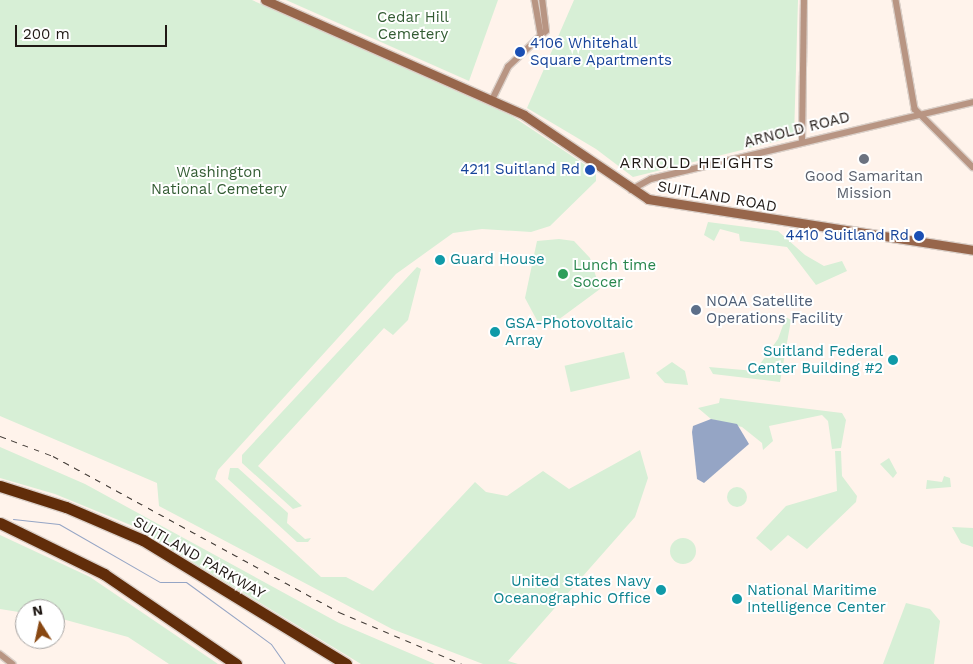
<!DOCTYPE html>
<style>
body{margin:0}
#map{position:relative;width:973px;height:664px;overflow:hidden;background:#fff3eb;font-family:"Work Sans",sans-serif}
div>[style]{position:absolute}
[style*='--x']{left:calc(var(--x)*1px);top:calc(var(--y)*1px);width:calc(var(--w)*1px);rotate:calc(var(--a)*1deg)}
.green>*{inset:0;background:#d7efd6;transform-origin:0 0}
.round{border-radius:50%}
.water>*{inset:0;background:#95a5c5}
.stream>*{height:1px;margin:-0.5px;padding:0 0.5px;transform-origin:0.5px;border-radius:0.5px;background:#95a5c5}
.roads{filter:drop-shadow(1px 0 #dbd0c9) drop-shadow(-1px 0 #dbd0c9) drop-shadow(0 1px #dbd0c9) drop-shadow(0 -1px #dbd0c9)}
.street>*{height:5.5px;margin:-2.75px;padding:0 2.75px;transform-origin:2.75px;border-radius:2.75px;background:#b89583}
.secondary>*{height:9px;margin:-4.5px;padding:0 4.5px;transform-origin:4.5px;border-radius:4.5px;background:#97664b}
.highway>*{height:11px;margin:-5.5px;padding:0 5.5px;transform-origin:5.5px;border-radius:5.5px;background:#612d0a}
.rail>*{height:1px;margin-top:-0.5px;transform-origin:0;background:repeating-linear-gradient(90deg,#403934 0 6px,transparent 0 12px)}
.dots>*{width:14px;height:14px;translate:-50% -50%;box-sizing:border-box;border:2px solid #fff;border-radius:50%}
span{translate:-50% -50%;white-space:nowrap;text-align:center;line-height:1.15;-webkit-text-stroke:4px #fff;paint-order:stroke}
.park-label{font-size:15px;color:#335c33}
.transit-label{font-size:15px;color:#164399}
.left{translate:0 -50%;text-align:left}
.right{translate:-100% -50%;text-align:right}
.street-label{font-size:15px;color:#201915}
.worship-label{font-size:15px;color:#5b616d}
.culture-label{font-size:15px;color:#0d838f}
.leisure-label{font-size:15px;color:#27864d}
.service-label{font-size:15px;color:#4e5e75}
.neighbourhood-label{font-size:16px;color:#201915;letter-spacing:1px}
.north{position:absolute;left:15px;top:599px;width:50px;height:50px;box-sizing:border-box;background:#fff;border:1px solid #a6a3a1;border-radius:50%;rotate:350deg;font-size:14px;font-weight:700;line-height:20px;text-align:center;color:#201915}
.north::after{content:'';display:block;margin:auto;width:18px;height:22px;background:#884711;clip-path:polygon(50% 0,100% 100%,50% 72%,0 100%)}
.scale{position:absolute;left:15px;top:25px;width:152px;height:22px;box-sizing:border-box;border:2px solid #201915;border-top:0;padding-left:6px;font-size:15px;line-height:18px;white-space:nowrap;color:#201915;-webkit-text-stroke:4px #fff;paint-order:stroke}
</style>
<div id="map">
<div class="green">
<div style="clip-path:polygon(0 0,252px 0,512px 116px,596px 172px,596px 181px,550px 226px,531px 232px,482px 229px,453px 233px,396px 274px,218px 470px,215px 479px,321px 577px,346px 577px,373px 591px,475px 482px,486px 492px,507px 496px,543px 471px,569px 489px,640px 450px,648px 478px,635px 517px,508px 661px,518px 664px,483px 664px,392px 629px,159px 506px,157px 483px,0 416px)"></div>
<div style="clip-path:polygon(286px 0,498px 0,469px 81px)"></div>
<div style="clip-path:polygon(574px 0,798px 0,794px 137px,633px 177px,596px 149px,527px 108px)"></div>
<div style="clip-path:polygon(708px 222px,778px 231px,805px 255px,824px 266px,842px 261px,847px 271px,816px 285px,787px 247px,740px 241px,739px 234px,720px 229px,714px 241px,704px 235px)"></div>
<div style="clip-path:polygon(559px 239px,574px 241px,590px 258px,600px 289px,558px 320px,540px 326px,525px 298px,537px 241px)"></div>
<div style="clip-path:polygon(417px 267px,421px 269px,408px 320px,393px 335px,384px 328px,258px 466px,302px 506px,293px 509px,242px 463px,242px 455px)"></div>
<div style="clip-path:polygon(786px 317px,791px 320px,780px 382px,713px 374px,709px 367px,755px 371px,778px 339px)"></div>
<div style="left:624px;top:352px;width:27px;height:61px;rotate:77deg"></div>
<div style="clip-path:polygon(672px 362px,685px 371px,688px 385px,665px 383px,656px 373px)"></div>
<div style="clip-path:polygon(720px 398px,842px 413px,846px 420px,841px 448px,832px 449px,828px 421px,822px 415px,769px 426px,773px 441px,763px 450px,762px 443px,742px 427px,711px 419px,698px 408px,719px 403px)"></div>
<div style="clip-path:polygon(0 447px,85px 484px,339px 623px,435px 664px,361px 664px,133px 526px,55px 494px,0 478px)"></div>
<div style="clip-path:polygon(835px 451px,841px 451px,842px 476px,857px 496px,856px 502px,807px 549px,788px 535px,771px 551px,756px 538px,786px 506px,837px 491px)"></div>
<div style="clip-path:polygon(889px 458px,897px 473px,893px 478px,880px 464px)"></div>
<div style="clip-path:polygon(230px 468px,238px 468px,288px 513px,287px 523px,305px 539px,311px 538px,308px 542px,297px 542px,228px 479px)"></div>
<div style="clip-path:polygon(944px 476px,950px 478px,951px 487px,926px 489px,927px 480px,942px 482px)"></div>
<div class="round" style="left:727px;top:487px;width:20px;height:20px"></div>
<div style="clip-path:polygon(952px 527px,973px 528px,973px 547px,961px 543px)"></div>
<div style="clip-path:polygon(0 535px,90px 577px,218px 664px,169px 664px,128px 637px,55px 617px,55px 609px,25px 609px,25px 613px,0 609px)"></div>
<div class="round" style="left:670px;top:538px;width:26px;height:26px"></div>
<div style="clip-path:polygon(906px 603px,930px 609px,940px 621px,934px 664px,883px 664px)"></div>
</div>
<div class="water">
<div style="clip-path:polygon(711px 419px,737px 424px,749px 444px,704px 483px,697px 479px,692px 432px,693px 426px)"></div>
</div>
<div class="stream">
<div style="--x:13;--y:519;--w:46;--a:6.2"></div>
<div style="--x:59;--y:524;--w:116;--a:29.9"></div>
<div style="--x:160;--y:582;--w:26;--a:0"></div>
<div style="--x:186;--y:582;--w:105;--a:36.1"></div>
<div style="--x:271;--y:644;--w:24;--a:55"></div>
</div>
<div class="roads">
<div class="street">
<div style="--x:535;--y:0;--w:36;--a:80"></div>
<div style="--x:896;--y:0;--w:111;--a:80.1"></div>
<div style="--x:915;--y:109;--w:82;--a:45"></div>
<div style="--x:492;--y:100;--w:37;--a:-64"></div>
<div style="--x:508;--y:67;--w:52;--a:-43.5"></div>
<div style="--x:546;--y:31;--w:31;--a:-97"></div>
<div style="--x:802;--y:141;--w:141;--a:-89.2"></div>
<div style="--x:631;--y:190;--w:23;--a:-29"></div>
<div style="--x:651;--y:179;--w:331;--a:-13.4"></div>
<div style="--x:0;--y:654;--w:16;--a:38"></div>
</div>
<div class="secondary">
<div style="--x:265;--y:0;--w:283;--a:23.9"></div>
<div style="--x:524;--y:115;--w:150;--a:34.1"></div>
<div style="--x:648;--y:199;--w:329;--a:8.9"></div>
</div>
<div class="highway">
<div style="--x:0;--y:486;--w:69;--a:17.7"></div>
<div style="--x:66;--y:507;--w:84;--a:23.2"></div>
<div style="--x:143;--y:540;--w:238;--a:31.4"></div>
<div style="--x:0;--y:523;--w:116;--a:26.1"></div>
<div style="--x:104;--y:574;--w:160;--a:34.3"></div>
</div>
</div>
<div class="rail">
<div style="--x:0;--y:436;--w:57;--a:20.7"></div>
<div style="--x:53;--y:456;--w:326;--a:28.6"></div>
<div style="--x:339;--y:612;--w:134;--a:22.9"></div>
</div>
<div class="dots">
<div style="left:520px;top:52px;background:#1a4fb4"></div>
<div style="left:864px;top:159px;background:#6b7280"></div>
<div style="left:590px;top:170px;background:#1a4fb4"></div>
<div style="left:919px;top:236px;background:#1a4fb4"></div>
<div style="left:440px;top:260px;background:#0f9aa8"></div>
<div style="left:563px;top:274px;background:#2e9e5b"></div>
<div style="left:696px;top:310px;background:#5c6f8a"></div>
<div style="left:495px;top:332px;background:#0f9aa8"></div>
<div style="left:893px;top:360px;background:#0f9aa8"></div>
<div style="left:661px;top:590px;background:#0f9aa8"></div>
<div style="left:737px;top:599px;background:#0f9aa8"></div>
</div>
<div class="park-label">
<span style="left:413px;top:26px">Cedar Hill<br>Cemetery</span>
<span style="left:219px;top:181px">Washington<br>National Cemetery</span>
</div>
<div class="transit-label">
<span class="left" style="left:530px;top:52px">4106 Whitehall<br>Square Apartments</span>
<span class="right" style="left:580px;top:170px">4211 Suitland Rd</span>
<span class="right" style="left:909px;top:236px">4410 Suitland Rd</span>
</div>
<div class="street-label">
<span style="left:797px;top:130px;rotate:-14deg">ARNOLD ROAD</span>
<span style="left:717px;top:197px;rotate:10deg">SUITLAND ROAD</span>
<span style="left:199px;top:558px;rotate:30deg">SUITLAND PARKWAY</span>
</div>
<div class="worship-label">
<span style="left:864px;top:185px">Good Samaritan<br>Mission</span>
</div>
<div class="culture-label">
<span class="left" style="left:450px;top:260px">Guard House</span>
<span class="left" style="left:505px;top:332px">GSA-Photovoltaic<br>Array</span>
<span class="right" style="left:883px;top:360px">Suitland Federal<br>Center Building #2</span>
<span class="right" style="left:651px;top:590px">United States Navy<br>Oceanographic Office</span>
<span class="left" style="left:747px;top:599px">National Maritime<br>Intelligence Center</span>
</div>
<div class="leisure-label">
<span class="left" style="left:573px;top:274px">Lunch time<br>Soccer</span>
</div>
<div class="service-label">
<span class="left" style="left:706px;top:310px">NOAA Satellite<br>Operations Facility</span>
</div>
<div class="neighbourhood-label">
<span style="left:697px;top:163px">ARNOLD HEIGHTS</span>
</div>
<div class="north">N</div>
<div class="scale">200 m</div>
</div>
